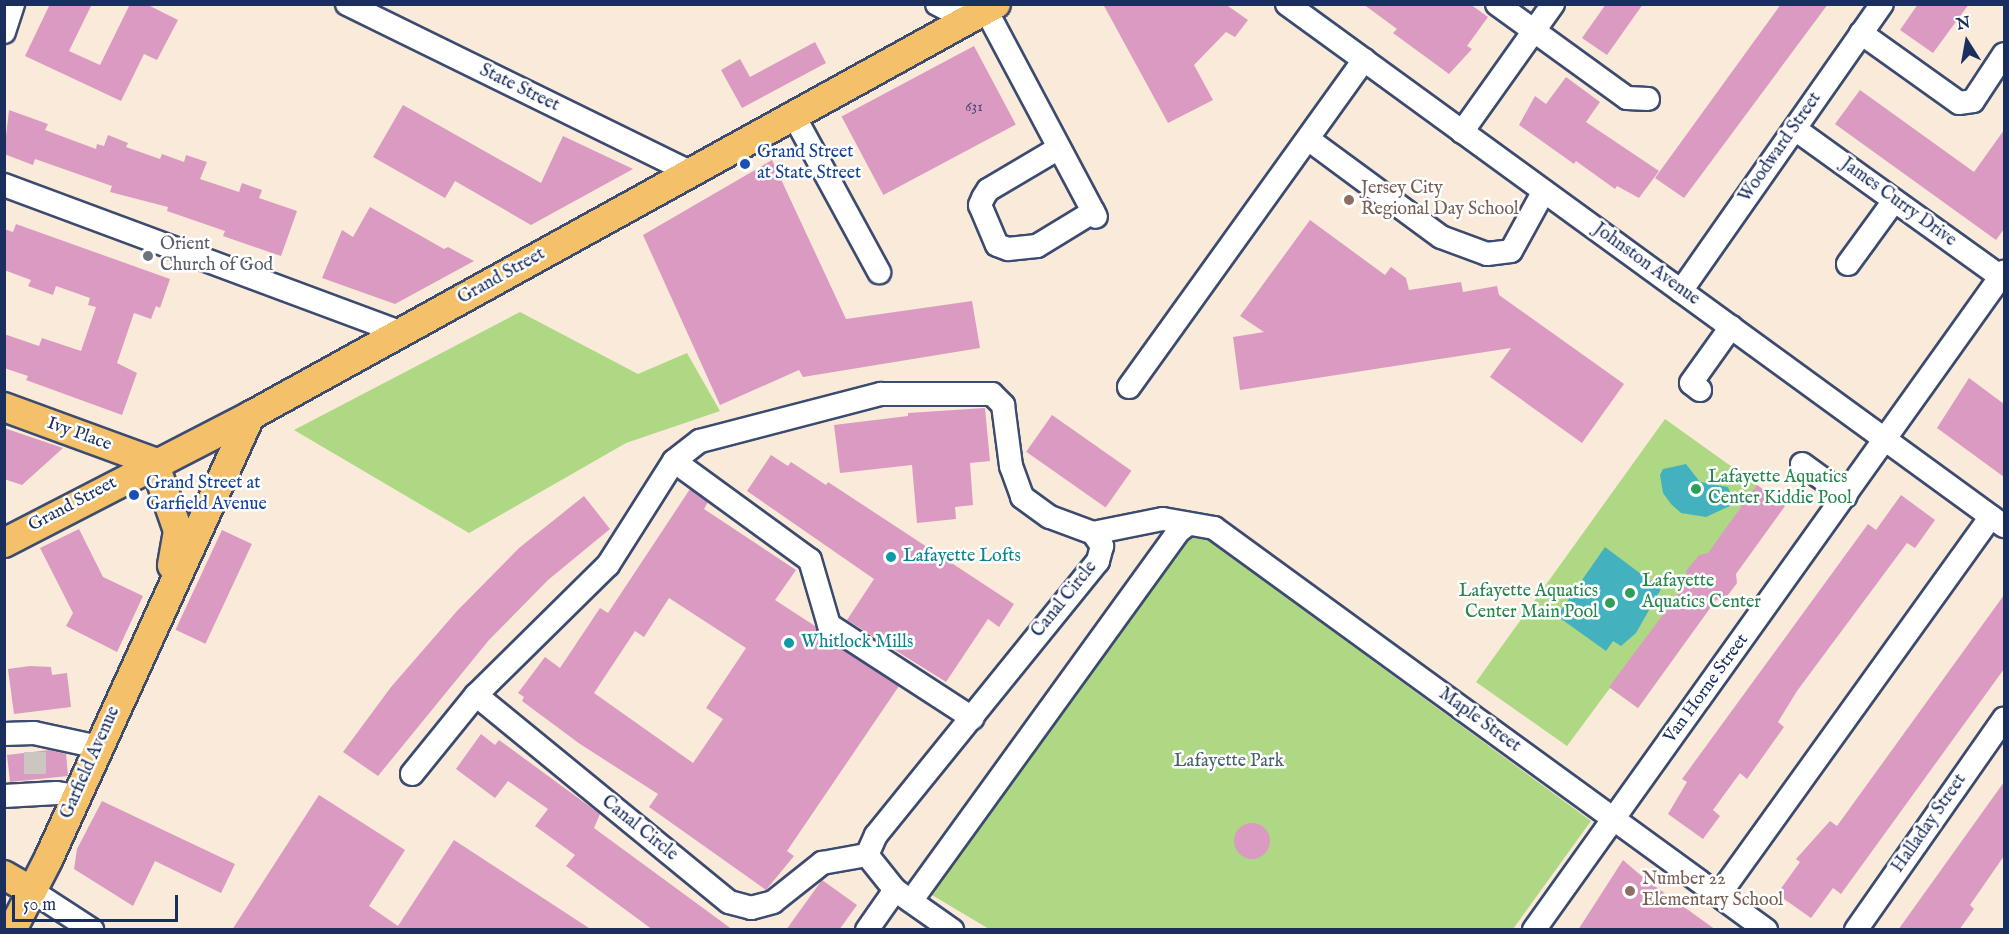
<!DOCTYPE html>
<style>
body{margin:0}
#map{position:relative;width:2009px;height:934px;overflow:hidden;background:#f9ead9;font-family:"IM FELL English",serif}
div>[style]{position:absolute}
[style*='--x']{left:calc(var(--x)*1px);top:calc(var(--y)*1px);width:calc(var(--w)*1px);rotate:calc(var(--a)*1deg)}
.green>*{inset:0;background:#aed884}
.water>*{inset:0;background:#43b2be}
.building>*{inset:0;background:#db9ac1;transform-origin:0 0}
.round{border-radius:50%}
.minor-tunnel>*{height:22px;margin-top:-11px;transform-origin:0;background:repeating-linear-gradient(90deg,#cdc5c0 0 22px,transparent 0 33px)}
.roads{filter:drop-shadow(2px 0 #3c4b70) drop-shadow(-2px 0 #3c4b70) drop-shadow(0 2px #3c4b70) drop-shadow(0 -2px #3c4b70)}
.minor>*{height:22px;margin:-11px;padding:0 11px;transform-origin:11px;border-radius:11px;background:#fff}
.major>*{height:28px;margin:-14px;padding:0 14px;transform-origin:14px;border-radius:14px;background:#f4c16a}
.dots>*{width:16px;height:16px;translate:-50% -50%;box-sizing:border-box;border:3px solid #fff;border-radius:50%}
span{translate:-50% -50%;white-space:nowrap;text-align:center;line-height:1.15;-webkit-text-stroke:5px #fff;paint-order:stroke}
.number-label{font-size:15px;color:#4b4a77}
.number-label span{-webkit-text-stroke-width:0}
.street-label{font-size:18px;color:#1b2f5e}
.transit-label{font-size:18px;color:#164399}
.left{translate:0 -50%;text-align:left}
.education-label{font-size:18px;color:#785e54}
.worship-label{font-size:18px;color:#5b616d}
.leisure-label{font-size:18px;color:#27864d}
.right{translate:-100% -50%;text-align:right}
.culture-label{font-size:18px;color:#0d838f}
.park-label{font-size:18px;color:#476269}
.frame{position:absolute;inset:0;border:6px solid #1b2f5e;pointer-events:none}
.north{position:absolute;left:1937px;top:12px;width:60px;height:60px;-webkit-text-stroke:4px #fff;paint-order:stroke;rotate:349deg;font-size:16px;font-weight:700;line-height:24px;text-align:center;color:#1b2f5e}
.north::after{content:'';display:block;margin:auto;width:21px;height:27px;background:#1b2f5e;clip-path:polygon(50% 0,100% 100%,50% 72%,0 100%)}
.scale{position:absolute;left:12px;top:895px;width:166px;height:27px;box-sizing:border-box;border:3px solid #1b2f5e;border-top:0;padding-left:8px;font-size:18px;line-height:21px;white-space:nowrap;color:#1b2f5e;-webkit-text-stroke:4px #fff;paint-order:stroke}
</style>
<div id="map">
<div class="green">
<div style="clip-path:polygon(520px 312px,638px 374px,687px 353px,720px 411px,626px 443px,469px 533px,294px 430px)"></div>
<div style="clip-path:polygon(1665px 419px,1784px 504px,1638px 708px,1610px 688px,1567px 746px,1476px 682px)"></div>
<div style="clip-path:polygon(1192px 528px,1591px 821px,1513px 929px,989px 929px,927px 892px)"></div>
</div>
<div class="water">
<div style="clip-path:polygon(1686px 464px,1700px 482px,1728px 487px,1732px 498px,1730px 506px,1706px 517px,1681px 513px,1671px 504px,1663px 493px,1660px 475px,1663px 469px)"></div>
<div style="clip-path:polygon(1605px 547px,1661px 589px,1636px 633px,1621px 646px,1613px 641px,1606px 651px,1557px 616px)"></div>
</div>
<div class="building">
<div style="clip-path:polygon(50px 4px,92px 4px,69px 51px,100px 65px,130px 4px,146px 4px,178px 20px,157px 60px,144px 54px,121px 101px,25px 56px)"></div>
<div style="clip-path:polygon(1103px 4px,1225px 4px,1248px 20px,1235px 37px,1226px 32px,1194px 65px,1213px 100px,1168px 123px)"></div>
<div style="clip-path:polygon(1363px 4px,1470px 4px,1488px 17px,1467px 46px,1472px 49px,1449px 74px,1393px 33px,1397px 29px)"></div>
<div style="clip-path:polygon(1606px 4px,1643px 4px,1607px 55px,1582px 38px)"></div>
<div style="clip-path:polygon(1781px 4px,1828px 4px,1684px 198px,1655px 178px)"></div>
<div style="clip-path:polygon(1918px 4px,1969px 4px,1933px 53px,1900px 30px)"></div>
<div style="clip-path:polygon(815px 42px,826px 63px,742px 108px,721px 70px,740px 59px,750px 77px)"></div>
<div style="left:974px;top:46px;width:89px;height:150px;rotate:62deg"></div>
<div style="clip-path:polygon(1566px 77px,1600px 102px,1586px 122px,1659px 171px,1639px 198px,1617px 186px,1615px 189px,1576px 161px,1574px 164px,1519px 125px,1535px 96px,1546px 104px)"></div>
<div style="clip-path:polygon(1860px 90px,1974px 172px,2004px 130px,2004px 229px,1996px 240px,1835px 124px)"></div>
<div style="clip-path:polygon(403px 105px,541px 183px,563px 136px,633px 169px,531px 225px,455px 181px,445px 198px,373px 157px)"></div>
<div style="clip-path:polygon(9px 110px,48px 124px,45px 130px,96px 149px,97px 144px,104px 146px,108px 135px,128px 143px,126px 147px,160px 159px,162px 154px,184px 162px,186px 155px,207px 162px,200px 179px,239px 192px,242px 183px,262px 190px,259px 198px,297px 211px,281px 256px,223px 236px,225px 231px,167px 211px,168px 207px,110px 192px,112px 186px,35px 159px,33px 165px,4px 154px)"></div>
<div style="clip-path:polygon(772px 160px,846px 319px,972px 301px,980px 348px,803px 377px,799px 370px,720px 405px,643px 235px)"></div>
<div style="clip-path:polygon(370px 207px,444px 249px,448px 247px,474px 261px,395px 304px,322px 278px,342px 230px,353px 237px)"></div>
<div style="clip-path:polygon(1310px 220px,1385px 275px,1391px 267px,1406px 278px,1409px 290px,1461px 282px,1463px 292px,1497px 286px,1499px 295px,1624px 384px,1582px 443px,1490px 377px,1511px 348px,1240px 390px,1233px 337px,1264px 332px,1240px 316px)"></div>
<div style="clip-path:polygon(16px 224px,170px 279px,160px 308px,156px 306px,151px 319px,134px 313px,117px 363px,137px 373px,122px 415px,26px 380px,28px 376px,4px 368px,4px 334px,39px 346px,42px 338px,81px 351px,96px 307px,88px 305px,90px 298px,56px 286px,53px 295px,28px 286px,31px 280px,4px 270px,4px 229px,13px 232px)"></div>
<div style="clip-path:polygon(1969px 378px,2004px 404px,2004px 477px,1937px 428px)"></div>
<div style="clip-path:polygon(985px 408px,990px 461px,970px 463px,973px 505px,955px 507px,956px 519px,917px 523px,912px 465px,840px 473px,834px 425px,908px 416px,908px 413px)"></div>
<div style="left:1052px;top:415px;width:97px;height:45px;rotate:35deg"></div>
<div style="clip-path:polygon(4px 428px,63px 448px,22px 485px,4px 479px)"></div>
<div style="clip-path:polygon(771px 455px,788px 466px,791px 462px,826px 485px,828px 482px,1014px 604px,999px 627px,988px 619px,946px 682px,847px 620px,874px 579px,747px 491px)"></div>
<div style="clip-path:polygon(1757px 485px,1785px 506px,1736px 574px,1737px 583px,1725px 599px,1716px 600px,1638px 708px,1609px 687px,1688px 581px,1686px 571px,1699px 555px,1708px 553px)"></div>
<div style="clip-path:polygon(evenodd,690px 489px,708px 502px,704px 509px,796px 570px,775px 600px,815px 626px,822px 636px,899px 686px,787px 851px,794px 856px,766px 890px,649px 807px,658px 794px,580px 744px,522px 701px,524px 697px,518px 693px,545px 657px,560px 668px,600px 608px,608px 613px,690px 489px,669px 598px,746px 648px,706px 708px,723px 719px,693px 763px,594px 693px,635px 631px,644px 637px,669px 598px)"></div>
<div style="clip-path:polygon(1901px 495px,1935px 520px,1915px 548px,1907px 543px,1797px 691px,1778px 722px,1784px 727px,1747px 779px,1740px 773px,1713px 810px,1720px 816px,1703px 839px,1668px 814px,1687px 782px,1682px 779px,1868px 524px,1876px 530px)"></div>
<div style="clip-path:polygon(584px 496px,610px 529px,548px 580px,489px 640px,378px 776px,343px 752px,391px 687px,457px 611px,519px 548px)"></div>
<div style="clip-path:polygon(79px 529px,103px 577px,143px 596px,117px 652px,66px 626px,73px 613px,40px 548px)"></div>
<div style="left:222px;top:530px;width:33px;height:110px;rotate:25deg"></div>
<div style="clip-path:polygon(2004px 595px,2004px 669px,1841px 894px,1833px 888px,1811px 918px,1777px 894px,1800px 862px,1796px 859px,1830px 821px,1837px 826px)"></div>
<div style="clip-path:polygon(30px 666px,51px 667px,52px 675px,67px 673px,71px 707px,14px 714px,8px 669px)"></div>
<div style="clip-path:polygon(481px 734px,495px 745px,499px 740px,600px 814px,594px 828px,733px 930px,653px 930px,566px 866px,575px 855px,535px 826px,548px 809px,508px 781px,495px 798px,456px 769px)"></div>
<div style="clip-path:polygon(49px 750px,66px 754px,68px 776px,10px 782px,7px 755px)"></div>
<div style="clip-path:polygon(2004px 782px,2004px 856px,1970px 905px,1974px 909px,1959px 930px,1898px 930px)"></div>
<div style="clip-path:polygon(319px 795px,405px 850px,369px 906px,398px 926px,454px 840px,592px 930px,232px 930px)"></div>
<div style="clip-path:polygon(102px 801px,235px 864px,221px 893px,155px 861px,133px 906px,74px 869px,77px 849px)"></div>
<div class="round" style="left:1234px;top:823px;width:36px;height:36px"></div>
<div style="clip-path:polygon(1623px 860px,1645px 879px,1716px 930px,1578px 930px)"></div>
<div style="clip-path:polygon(822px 880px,857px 905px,839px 930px,786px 930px)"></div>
</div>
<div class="minor-tunnel">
<div style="--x:35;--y:752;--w:28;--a:90"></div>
</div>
<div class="roads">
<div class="minor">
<div style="--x:347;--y:4;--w:384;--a:26.1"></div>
<div style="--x:937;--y:4;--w:35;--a:27"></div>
<div style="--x:1287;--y:4;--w:887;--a:36.06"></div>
<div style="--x:1497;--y:4;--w:160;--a:35.9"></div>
<div style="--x:1627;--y:98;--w:21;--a:3"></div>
<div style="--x:986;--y:10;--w:234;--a:62"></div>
<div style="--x:4;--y:32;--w:29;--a:-72"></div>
<div style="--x:1861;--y:33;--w:120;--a:35.5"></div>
<div style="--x:1959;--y:103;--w:14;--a:-8"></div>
<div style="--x:1973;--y:101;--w:56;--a:-56.6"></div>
<div style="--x:794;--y:116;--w:178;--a:61.4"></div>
<div style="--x:1795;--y:129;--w:254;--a:35.7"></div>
<div style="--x:1462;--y:132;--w:157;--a:-54.6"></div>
<div style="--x:1308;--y:139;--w:165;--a:36.4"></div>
<div style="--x:1441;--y:237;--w:49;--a:20.3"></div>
<div style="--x:1487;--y:254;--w:24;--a:-7"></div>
<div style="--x:1511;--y:251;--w:68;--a:-61.2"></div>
<div style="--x:1059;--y:148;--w:82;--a:149.4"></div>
<div style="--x:988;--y:190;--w:9;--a:122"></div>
<div style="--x:983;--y:198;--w:8;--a:113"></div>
<div style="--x:980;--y:205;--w:43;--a:67"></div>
<div style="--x:997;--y:245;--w:12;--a:20"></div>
<div style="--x:1008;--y:249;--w:29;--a:-6"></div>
<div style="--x:1037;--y:246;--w:66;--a:-31.3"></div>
<div style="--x:4;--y:185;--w:424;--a:20.4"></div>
<div style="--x:1848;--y:264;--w:78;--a:-53.9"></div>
<div style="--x:1681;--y:291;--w:350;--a:-55"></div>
<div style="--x:1129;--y:387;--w:403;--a:-54.3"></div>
<div style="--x:1700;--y:390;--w:11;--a:-142"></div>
<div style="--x:1691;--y:383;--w:69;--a:-54.5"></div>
<div style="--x:674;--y:461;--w:168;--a:36.1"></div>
<div style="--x:810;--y:560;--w:68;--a:73.7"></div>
<div style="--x:829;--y:625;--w:171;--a:33"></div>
<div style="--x:1802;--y:464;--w:54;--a:36"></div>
<div style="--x:1093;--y:533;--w:71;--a:-11.3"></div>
<div style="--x:1163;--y:519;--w:52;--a:10"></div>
<div style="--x:1214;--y:528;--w:683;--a:36.06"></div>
<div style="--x:476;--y:695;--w:327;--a:39.3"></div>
<div style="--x:729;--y:902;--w:23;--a:15"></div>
<div style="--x:751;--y:908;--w:23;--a:-15"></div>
<div style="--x:773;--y:902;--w:63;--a:-38.5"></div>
<div style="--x:822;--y:863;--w:46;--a:-10.1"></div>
<div style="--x:4;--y:734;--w:30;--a:-2"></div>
<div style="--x:34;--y:733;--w:66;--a:12.3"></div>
<div style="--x:412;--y:774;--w:102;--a:-51"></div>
<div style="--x:476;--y:695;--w:185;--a:-44.6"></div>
<div style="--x:608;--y:565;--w:123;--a:-57.6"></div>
<div style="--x:674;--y:461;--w:33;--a:-38"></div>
<div style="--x:700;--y:441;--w:187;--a:-14.6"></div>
<div style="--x:881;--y:394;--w:111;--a:0"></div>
<div style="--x:992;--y:394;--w:16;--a:45"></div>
<div style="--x:1003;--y:405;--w:62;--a:82.5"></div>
<div style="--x:1011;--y:466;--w:33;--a:70"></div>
<div style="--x:1022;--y:497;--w:34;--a:36"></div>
<div style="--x:1050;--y:517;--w:46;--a:20.4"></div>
<div style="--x:1093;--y:533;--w:16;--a:55"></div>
<div style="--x:1102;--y:546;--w:16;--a:105"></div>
<div style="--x:1098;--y:561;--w:353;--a:129"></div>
<div style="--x:876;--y:835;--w:22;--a:114"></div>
<div style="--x:4;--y:796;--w:53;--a:-3.2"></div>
<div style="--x:57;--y:793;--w:19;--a:9"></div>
<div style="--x:867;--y:855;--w:45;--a:51.3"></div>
<div style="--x:895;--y:890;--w:70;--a:35.1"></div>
<div style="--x:32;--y:891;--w:72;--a:33"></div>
<div style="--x:1719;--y:895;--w:466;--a:-54.3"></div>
<div style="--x:911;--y:901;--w:457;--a:-54.1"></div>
<div style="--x:1179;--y:531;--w:10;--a:-37"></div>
<div style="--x:867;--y:930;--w:49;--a:-55"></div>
<div style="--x:1534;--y:930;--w:809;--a:-54.46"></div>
<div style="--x:1856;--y:930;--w:258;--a:-55"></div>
</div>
<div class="major">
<div style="--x:4;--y:407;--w:160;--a:20.1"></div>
<div style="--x:154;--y:462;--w:73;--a:70.8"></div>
<div style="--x:178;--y:531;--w:35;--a:100"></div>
<div style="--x:4;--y:543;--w:277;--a:-27.3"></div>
<div style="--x:250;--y:416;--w:852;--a:-28.91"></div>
<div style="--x:4;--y:875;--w:32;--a:30"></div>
<div style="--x:12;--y:930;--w:79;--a:-62.8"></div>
<div style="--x:48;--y:860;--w:488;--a:-65.5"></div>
</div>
</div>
<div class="dots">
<div style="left:745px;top:164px;background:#1a4fb4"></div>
<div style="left:1349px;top:200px;background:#8d6e63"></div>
<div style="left:148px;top:256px;background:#6b7280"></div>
<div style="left:1696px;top:489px;background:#2e9e5b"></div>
<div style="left:134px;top:495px;background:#1a4fb4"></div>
<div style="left:891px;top:557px;background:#0f9aa8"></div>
<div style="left:1630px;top:593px;background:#2e9e5b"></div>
<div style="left:1610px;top:603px;background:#2e9e5b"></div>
<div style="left:789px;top:643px;background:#0f9aa8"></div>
<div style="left:1630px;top:891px;background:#8d6e63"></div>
</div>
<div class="number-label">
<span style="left:974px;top:107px">631</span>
</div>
<div class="street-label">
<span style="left:519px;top:89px;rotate:26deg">State Street</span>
<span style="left:1781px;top:148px;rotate:-55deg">Woodward Street</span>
<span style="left:1898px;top:203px;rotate:36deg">James Curry Drive</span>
<span style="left:1646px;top:265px;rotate:36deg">Johnston Avenue</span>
<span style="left:502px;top:277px;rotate:-29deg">Grand Street</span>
<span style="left:79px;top:435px;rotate:20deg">Ivy Place</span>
<span style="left:73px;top:505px;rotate:-28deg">Grand Street</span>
<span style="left:1065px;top:600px;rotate:-51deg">Canal Circle</span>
<span style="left:1707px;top:689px;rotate:-54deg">Van Horne Street</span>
<span style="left:1479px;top:721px;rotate:36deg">Maple Street</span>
<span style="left:91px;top:763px;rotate:-66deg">Garfield Avenue</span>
<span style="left:1930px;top:824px;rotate:-55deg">Halladay Street</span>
<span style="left:639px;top:829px;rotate:39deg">Canal Circle</span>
</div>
<div class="transit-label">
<span class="left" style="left:757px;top:164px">Grand Street<br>at State Street</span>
<span class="left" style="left:146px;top:495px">Grand Street at<br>Garfield Avenue</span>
</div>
<div class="education-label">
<span class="left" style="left:1361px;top:200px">Jersey City<br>Regional Day School</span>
<span class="left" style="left:1642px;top:891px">Number 22<br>Elementary School</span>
</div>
<div class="worship-label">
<span class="left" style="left:160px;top:256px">Orient<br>Church of God</span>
</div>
<div class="leisure-label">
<span class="left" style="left:1708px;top:489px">Lafayette Aquatics<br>Center Kiddie Pool</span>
<span class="left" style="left:1642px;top:593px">Lafayette<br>Aquatics Center</span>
<span class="right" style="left:1598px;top:603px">Lafayette Aquatics<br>Center Main Pool</span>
</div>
<div class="culture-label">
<span class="left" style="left:903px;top:557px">Lafayette Lofts</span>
<span class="left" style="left:801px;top:643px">Whitlock Mills</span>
</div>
<div class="park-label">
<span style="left:1229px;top:762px">Lafayette Park</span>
</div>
<div class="frame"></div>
<div class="north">N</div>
<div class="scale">50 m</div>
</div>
